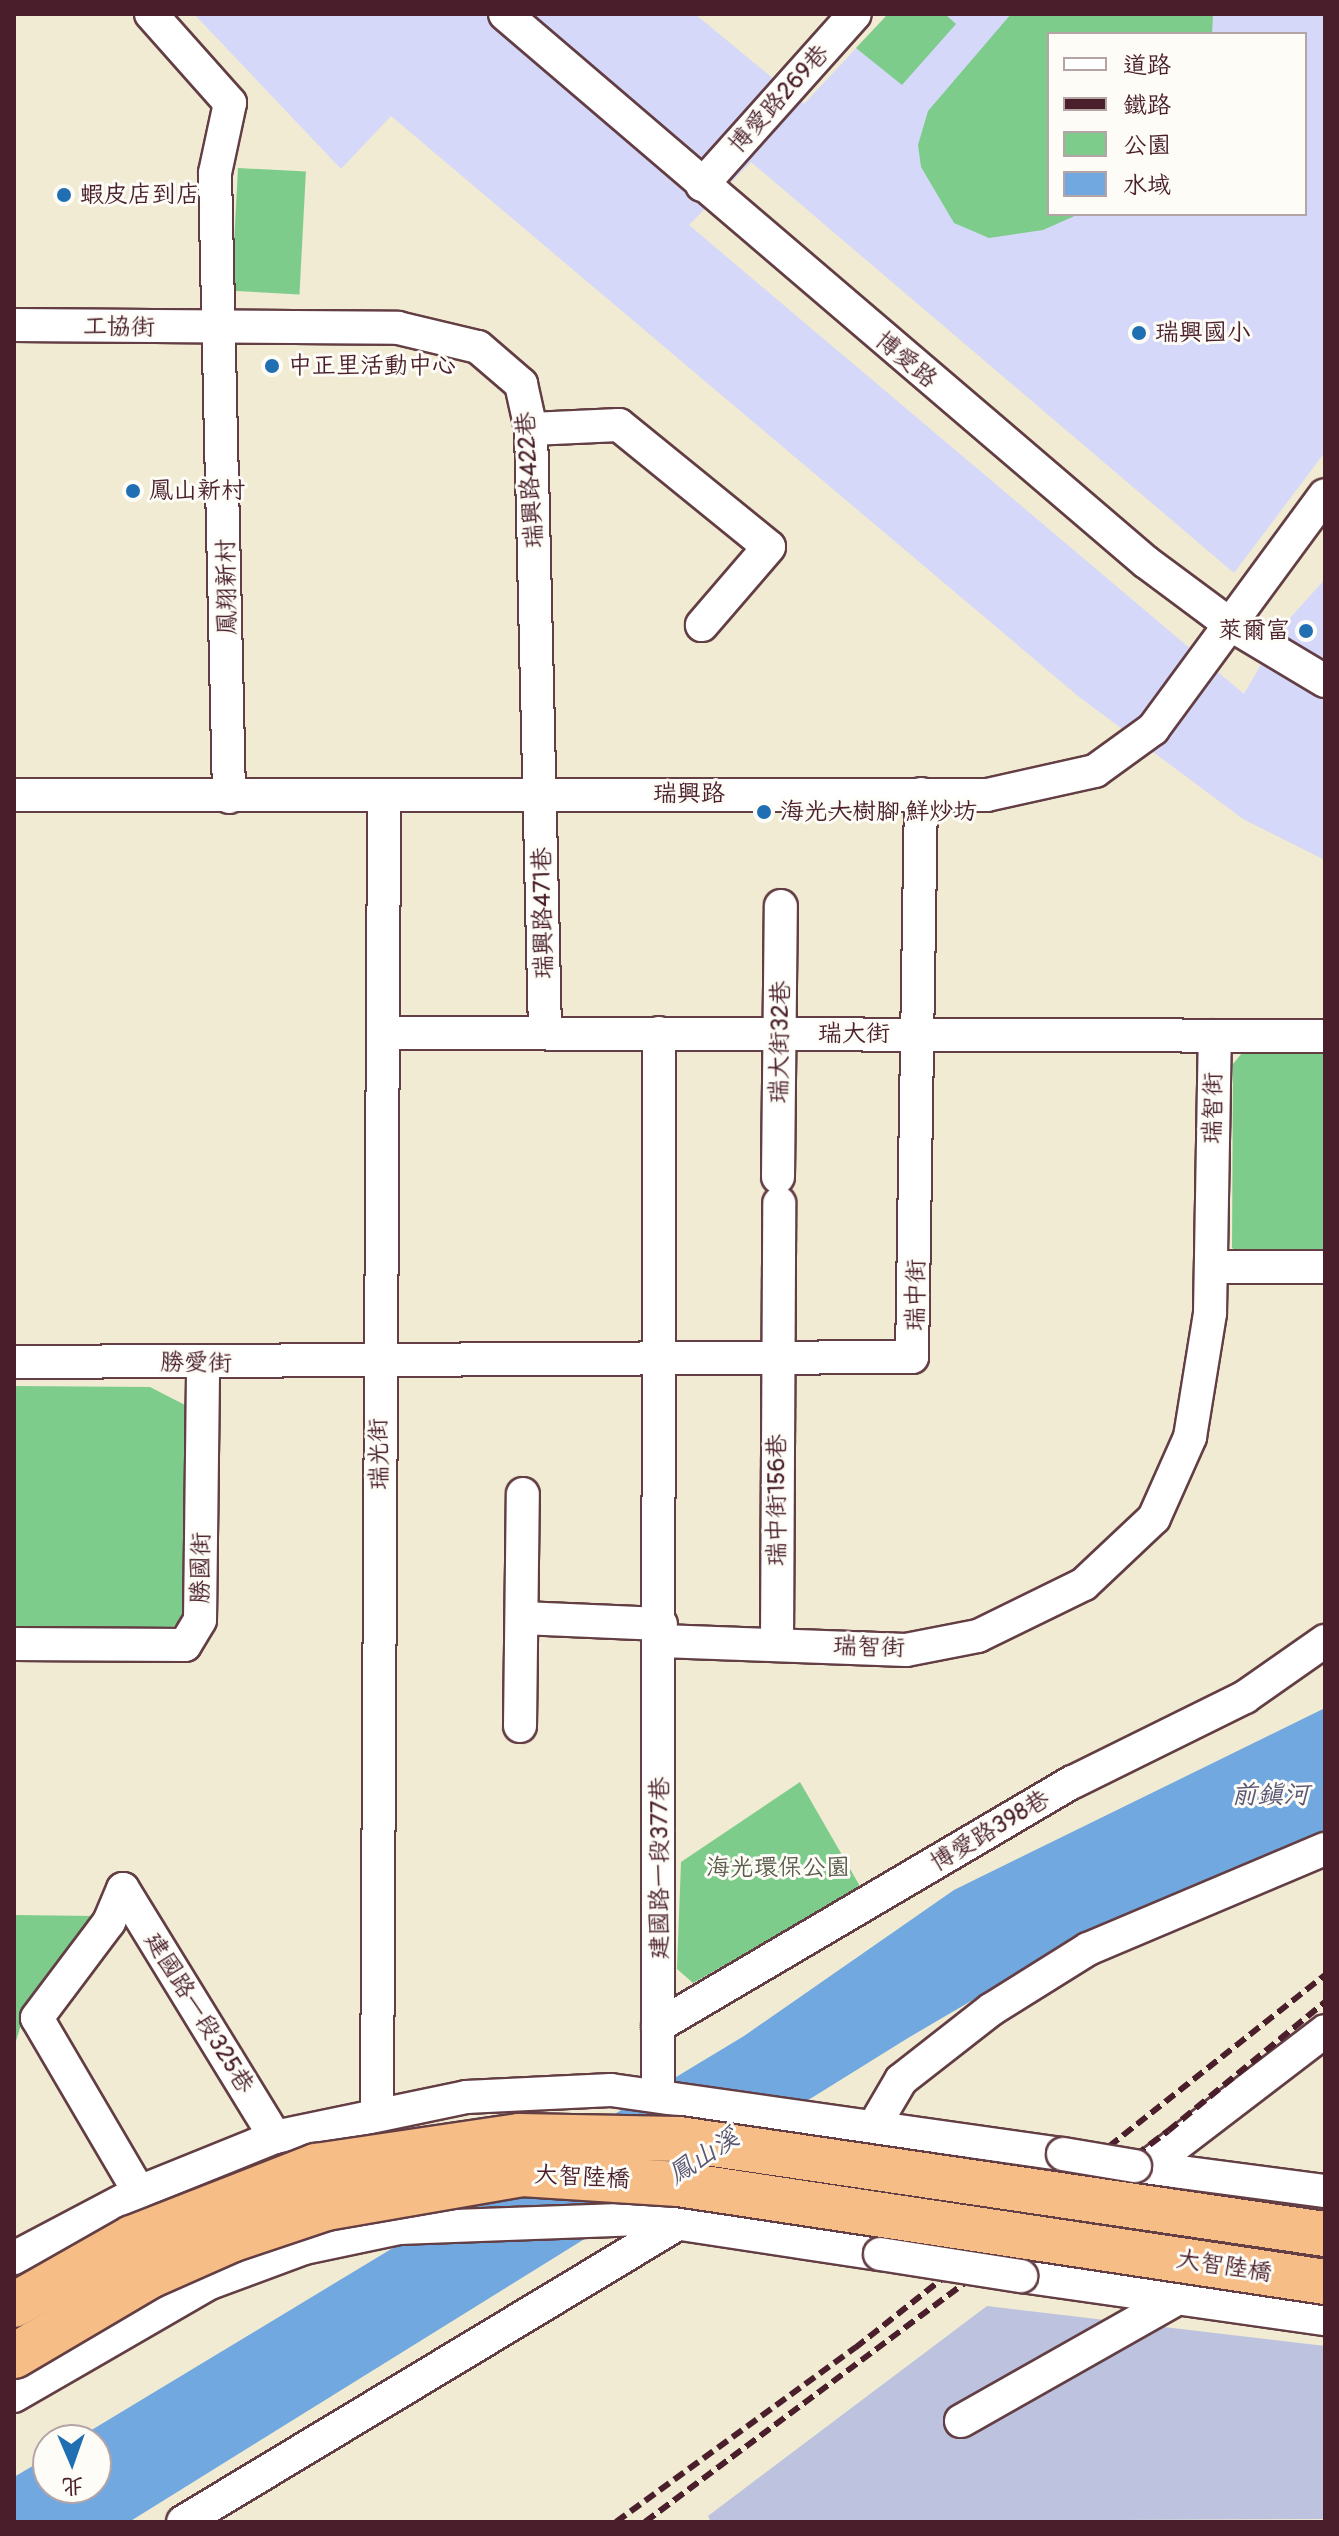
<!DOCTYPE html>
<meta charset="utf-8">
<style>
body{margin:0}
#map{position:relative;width:1339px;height:2536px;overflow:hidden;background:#f0ebd2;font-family:Pangolin,"LXGW WenKai TC",sans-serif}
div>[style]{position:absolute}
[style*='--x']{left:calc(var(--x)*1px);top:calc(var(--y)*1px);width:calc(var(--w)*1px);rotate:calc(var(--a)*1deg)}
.built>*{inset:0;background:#d5d8f9}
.industrial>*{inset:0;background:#bdc3de}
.green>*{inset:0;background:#7ecc8b;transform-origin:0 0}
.water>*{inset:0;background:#71a8df}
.river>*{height:48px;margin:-24px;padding:0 24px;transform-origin:24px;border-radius:24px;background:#71a8df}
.roads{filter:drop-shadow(2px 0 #633e44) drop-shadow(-2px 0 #633e44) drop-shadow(0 2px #633e44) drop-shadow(0 -2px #633e44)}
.minor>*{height:32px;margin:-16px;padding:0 16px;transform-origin:16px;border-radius:16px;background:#fff}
.rail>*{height:6px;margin-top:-3px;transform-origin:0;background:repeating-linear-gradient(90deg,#4a1f2b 0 12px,transparent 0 18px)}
.bridges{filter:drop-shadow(2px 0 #633e44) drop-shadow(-2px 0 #633e44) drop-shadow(0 2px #633e44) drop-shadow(0 -2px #633e44)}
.minor-bridge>*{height:32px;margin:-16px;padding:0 16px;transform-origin:16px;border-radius:16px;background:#fff}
.primary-bridge>*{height:44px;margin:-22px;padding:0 22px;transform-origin:22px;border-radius:22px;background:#f6be86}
.dots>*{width:22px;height:22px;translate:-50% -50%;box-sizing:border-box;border:4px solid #fdfcf7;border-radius:50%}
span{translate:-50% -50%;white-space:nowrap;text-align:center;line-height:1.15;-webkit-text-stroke:6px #fdfcf7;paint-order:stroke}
.street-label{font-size:24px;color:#4a1f2b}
.poi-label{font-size:24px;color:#4a1f2b}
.left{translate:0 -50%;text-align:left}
.right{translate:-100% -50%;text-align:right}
.park-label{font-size:24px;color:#5c5c4d}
.water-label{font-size:26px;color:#5a5673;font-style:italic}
.frame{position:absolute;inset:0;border:16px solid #4a1f2b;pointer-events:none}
.legend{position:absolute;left:1047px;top:32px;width:260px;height:184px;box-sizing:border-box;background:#fdfcf7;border:2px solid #b5a4a5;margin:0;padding:10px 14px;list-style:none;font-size:24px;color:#4a1f2b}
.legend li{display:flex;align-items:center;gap:16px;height:40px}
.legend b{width:40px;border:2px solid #b5a4a5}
.north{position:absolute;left:32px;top:2424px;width:80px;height:80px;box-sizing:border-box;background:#fdfcf7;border:2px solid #b5a4a5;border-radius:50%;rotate:178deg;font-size:22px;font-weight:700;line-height:32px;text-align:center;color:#4a1f2b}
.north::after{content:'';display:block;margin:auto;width:28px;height:36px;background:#1f6fb2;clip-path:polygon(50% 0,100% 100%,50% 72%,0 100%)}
</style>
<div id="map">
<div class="built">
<div style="clip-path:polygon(evenodd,194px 14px,695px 14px,804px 104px,888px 14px,1325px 14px,1325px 452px,1234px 573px,751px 162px,689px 225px,1244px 694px,1283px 626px,1325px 579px,1325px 860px,1243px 819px,1078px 696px,391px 116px,341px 169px,194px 14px,1049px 34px,1305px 34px,1305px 214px,1049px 214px,1049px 34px)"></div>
</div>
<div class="industrial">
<div style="clip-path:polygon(987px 2306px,1325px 2346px,1325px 2519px,711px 2522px,708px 2516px)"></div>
</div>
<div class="green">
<div style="clip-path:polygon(888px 14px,945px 14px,956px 24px,902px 85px,856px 48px)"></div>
<div style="clip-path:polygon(1011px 14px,1213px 15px,1212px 34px,1049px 34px,1049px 214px,1079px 214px,1043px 230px,989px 238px,954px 223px,921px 167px,918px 145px,928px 111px)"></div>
<div style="left:238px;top:168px;width:68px;height:123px;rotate:3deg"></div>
<div style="clip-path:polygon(1246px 1048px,1325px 1048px,1325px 1259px,1251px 1259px,1232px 1248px,1233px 1064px)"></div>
<div style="clip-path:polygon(14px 1386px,150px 1387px,185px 1405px,186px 1614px,167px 1633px,14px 1631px)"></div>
<div style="clip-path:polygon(800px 1782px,861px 1888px,693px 1983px,677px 1969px,681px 1862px)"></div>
<div style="clip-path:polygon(14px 1915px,94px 1916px,25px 2011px,14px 2048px)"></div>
</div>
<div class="water">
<div style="clip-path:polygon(1325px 1708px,1325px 1829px,1160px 1890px,908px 2038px,129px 2522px,14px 2522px,14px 2477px,48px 2457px,48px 2488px,96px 2488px,96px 2440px,75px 2440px,744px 2036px,954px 1890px)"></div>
</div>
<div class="river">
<div style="--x:1036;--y:1952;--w:220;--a:-21.9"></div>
<div style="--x:1240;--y:1870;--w:98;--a:-30"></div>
</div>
<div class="roads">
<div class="minor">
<div style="--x:151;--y:14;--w:119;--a:48.4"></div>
<div style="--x:230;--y:103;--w:72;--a:102.1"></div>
<div style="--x:215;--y:173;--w:624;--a:88.71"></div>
<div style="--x:505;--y:14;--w:843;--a:40.53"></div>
<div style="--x:1146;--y:562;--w:102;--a:36.6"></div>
<div style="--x:1228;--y:623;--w:113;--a:30.9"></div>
<div style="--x:702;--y:185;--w:229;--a:-48.2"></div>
<div style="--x:14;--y:325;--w:384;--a:0.4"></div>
<div style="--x:398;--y:328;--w:82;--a:13.4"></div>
<div style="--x:478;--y:347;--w:57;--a:40.7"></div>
<div style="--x:521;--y:384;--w:46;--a:77.5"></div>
<div style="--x:531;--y:429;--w:603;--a:88.67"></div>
<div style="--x:531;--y:429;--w:88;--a:-2.6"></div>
<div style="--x:619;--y:425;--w:193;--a:39.1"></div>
<div style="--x:769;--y:547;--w:103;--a:130.7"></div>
<div style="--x:14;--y:795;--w:973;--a:0"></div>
<div style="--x:987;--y:795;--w:111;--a:-12.5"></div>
<div style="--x:1095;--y:771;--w:72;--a:-35.9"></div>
<div style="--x:1153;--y:729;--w:290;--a:-53.7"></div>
<div style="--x:383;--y:1033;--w:942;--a:0.18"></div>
<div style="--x:778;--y:1177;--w:271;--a:-89.4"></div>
<div style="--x:1211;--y:1267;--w:114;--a:0"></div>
<div style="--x:14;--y:1362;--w:898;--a:-0.32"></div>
<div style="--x:912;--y:1357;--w:563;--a:-89.08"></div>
<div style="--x:522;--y:1618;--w:139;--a:2.5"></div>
<div style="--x:661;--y:1641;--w:245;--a:2.1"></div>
<div style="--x:906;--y:1650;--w:73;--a:-11"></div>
<div style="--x:978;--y:1636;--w:118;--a:-26.1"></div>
<div style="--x:1084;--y:1584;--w:96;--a:-43.3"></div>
<div style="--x:1154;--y:1518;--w:89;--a:-66"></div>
<div style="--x:1190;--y:1437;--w:126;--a:-80.8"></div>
<div style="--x:1210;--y:1313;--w:277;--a:-89"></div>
<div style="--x:777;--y:1642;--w:439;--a:-89.7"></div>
<div style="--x:14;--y:1644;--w:171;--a:0.3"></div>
<div style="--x:185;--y:1645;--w:29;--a:-59"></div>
<div style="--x:200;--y:1620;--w:257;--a:-89.3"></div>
<div style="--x:520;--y:1726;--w:232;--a:-89.3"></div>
<div style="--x:123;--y:1889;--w:36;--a:113"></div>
<div style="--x:109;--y:1922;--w:120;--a:126.9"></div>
<div style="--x:37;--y:2018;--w:202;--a:59.6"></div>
<div style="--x:123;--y:1889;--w:291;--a:58.5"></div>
<div style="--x:658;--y:2026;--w:481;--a:-30.5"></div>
<div style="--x:1073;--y:1782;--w:192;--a:-26.3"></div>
<div style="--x:1245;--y:1697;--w:98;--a:-35"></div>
<div style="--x:658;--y:2095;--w:1062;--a:-89.95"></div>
<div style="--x:377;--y:2110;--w:1313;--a:-89.69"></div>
<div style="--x:874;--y:2126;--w:53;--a:-59.6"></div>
<div style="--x:901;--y:2080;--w:115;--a:-38"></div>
<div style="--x:992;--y:2009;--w:113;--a:-32"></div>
<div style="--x:1088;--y:1949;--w:257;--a:-22.9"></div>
<div style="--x:1135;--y:2166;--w:192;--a:7.5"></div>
<div style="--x:1146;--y:2168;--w:225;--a:-37.4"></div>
<div style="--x:14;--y:2258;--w:141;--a:-27.8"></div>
<div style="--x:139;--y:2192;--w:147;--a:-22"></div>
<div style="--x:275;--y:2137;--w:195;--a:-11.8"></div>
<div style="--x:466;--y:2097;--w:145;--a:-2.8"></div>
<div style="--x:611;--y:2090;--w:457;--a:8.1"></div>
<div style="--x:1021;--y:2276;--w:307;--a:8.1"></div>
<div style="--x:14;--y:2396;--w:226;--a:-30"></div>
<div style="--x:210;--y:2283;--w:100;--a:-20.4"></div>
<div style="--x:304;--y:2248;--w:97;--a:-11.9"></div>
<div style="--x:399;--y:2228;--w:249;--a:-2.1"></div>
<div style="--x:648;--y:2219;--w:235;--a:8.6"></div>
<div style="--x:961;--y:2421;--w:249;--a:-29.5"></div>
<div style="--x:183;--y:2522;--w:579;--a:-31.08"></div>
</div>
</div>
<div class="rail">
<div style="--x:616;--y:2522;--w:296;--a:-36.1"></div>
<div style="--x:855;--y:2348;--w:600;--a:-38.44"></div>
<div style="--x:645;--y:2522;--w:653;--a:-36.78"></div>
<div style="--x:1168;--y:2131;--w:203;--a:-39.4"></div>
</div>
<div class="bridges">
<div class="minor-bridge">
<div style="--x:1063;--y:2154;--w:73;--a:9.5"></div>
<div style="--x:880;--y:2254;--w:143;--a:8.9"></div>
</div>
<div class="primary-bridge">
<div style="--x:14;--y:2305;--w:136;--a:-29.6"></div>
<div style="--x:132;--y:2238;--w:198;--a:-21.4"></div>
<div style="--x:316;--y:2166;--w:205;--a:-8.4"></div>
<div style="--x:519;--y:2136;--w:160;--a:1.1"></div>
<div style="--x:679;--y:2139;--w:653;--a:8.37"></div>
<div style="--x:14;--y:2356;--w:158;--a:-30.5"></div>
<div style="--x:150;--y:2276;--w:89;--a:-24"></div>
<div style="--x:231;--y:2240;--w:100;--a:-18.6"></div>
<div style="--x:326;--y:2208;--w:199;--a:-9.8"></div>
<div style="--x:522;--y:2174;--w:156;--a:3.7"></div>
<div style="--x:678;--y:2184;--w:654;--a:8.61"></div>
</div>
</div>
<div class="dots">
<div style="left:64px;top:195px;background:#1f6fb2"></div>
<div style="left:1139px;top:333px;background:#1f6fb2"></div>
<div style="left:272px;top:366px;background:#1f6fb2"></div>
<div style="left:133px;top:491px;background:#1f6fb2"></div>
<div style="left:1306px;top:631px;background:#1f6fb2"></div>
<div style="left:764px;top:812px;background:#1f6fb2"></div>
</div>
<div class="street-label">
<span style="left:779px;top:99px;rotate:-48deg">博愛路269巷</span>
<span style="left:119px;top:327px;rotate:1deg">工協街</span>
<span style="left:906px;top:360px;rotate:40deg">博愛路</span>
<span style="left:530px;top:480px;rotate:-94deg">瑞興路422巷</span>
<span style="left:227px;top:587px;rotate:-91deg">鳳翔新村</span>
<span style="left:689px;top:794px">瑞興路</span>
<span style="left:543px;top:913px;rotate:-91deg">瑞興路471巷</span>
<span style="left:854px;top:1034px">瑞大街</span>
<span style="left:780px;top:1042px;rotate:-89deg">瑞大街32巷</span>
<span style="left:1213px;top:1108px;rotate:-89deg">瑞智街</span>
<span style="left:916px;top:1295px;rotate:-89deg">瑞中街</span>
<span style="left:196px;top:1363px;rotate:1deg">勝愛街</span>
<span style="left:379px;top:1454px;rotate:-91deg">瑞光街</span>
<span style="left:777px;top:1500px;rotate:-90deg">瑞中街156巷</span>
<span style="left:201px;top:1568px;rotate:-89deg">勝國街</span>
<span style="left:869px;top:1647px;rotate:2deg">瑞智街</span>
<span style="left:990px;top:1831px;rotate:-31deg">博愛路398巷</span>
<span style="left:660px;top:1868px;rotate:-90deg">建國路一段377巷</span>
<span style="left:199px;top:2013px;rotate:58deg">建國路一段325巷</span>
<span style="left:582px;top:2177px;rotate:3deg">大智陸橋</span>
<span style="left:1224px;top:2266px;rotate:9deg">大智陸橋</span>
</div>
<div class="poi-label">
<span class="left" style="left:80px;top:195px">蝦皮店到店</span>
<span class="left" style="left:1155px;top:333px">瑞興國小</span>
<span class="left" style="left:288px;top:366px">中正里活動中心</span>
<span class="left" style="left:149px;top:491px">鳳山新村</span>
<span class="right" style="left:1290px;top:631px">萊爾富</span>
<span class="left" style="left:780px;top:812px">海光大樹腳 鮮炒坊</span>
</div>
<div class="park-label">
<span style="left:778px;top:1868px">海光環保公園</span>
</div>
<div class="water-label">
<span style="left:1270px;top:1796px">前鎮河</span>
<span style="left:704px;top:2157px;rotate:-33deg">鳳山溪</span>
</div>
<div class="frame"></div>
<ul class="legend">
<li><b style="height:10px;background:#fff"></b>道路</li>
<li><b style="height:10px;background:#4a1f2b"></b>鐵路</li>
<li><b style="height:22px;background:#7ecc8b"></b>公園</li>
<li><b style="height:22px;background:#71a8df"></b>水域</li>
</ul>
<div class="north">北</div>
</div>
